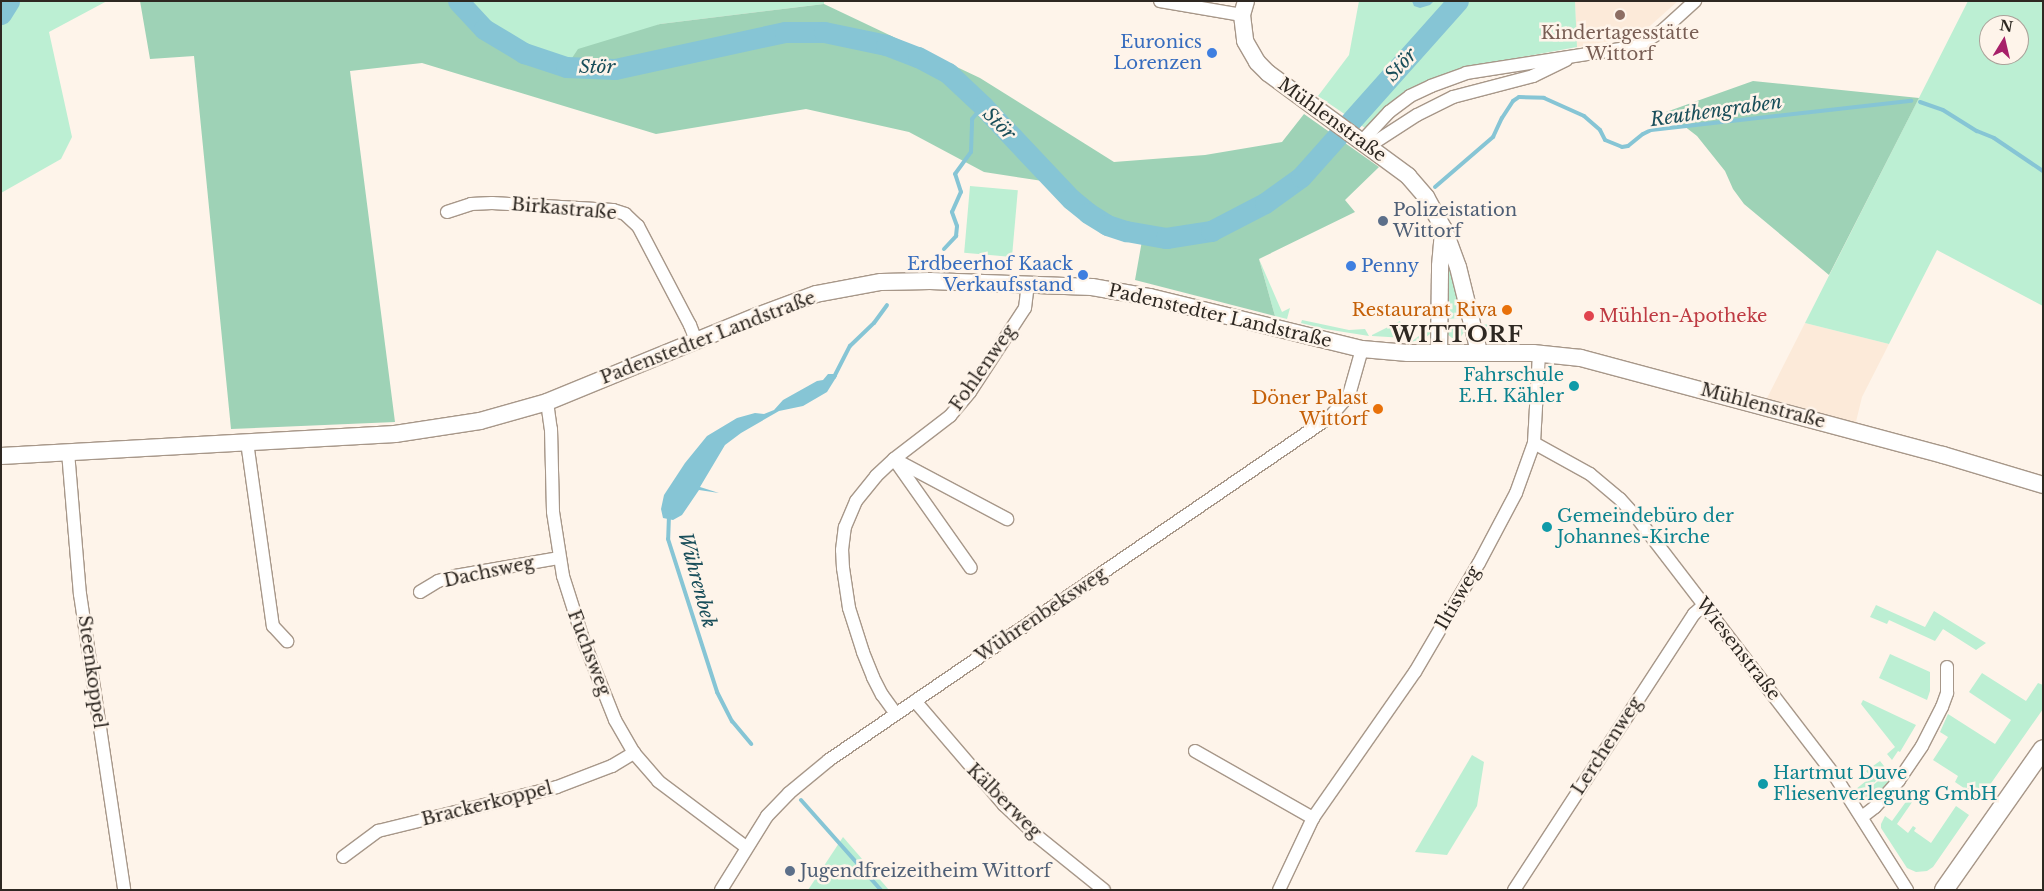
<!DOCTYPE html>
<meta charset="utf-8">
<style>
body{margin:0}
#map{position:relative;width:2044px;height:891px;overflow:hidden;background:#fef4ea;font-family:"Libre Baskerville",serif}
div>[style]{position:absolute}
[style*='--x']{left:calc(var(--x)*1px);top:calc(var(--y)*1px);width:calc(var(--w)*1px);rotate:calc(var(--a)*1deg)}
.built>*{inset:0;background:#fcead9}
.green>*{inset:0;background:#bcefd3;transform-origin:0 0}
.forest>*{inset:0;background:#9ed2b6}
.water>*{inset:0;background:#86c5d5}
.stream>*{height:4px;margin:-2px;padding:0 2px;transform-origin:2px;border-radius:2px;background:#86c5d5}
.river>*{height:21px;margin:-10.5px;padding:0 10.5px;transform-origin:10.5px;border-radius:10.5px;background:#86c5d5}
.roads{filter:drop-shadow(1px 0 #a79789) drop-shadow(-1px 0 #a79789) drop-shadow(0 1px #a79789) drop-shadow(0 -1px #a79789)}
.minor>*{height:12px;margin:-6px;padding:0 6px;transform-origin:6px;border-radius:6px;background:#fff}
.tertiary>*{height:16px;margin:-8px;padding:0 8px;transform-origin:8px;border-radius:8px;background:#fff}
.secondary>*{height:18px;margin:-9px;padding:0 9px;transform-origin:9px;border-radius:9px;background:#fff}
.dots>*{width:14px;height:14px;translate:-50% -50%;box-sizing:border-box;border:2px solid #fef4ea;border-radius:50%}
span{translate:-50% -50%;white-space:nowrap;text-align:center;line-height:1.15;-webkit-text-stroke:5px #fef4ea;paint-order:stroke}
.education-label{font-size:18px;color:#785e54}
.shop-label{font-size:18px;color:#366cbe}
.right{translate:-100% -50%;text-align:right}
.left{translate:0 -50%;text-align:left}
.street-label{font-size:18px;color:#2e2822}
.service-label{font-size:18px;color:#4e5e75}
.food-label{font-size:18px;color:#c56008}
.health-label{font-size:18px;color:#be3a42}
.culture-label{font-size:18px;color:#0d838f}
.water-label{font-size:19px;color:#194e5a;font-style:italic}
.district-label{font-size:22px;color:#2e2822;font-weight:700;letter-spacing:1px}
.frame{position:absolute;inset:0;border:2px solid #2e2822;pointer-events:none}
.north{position:absolute;left:1979px;top:15px;width:50px;height:50px;box-sizing:border-box;background:#fef4ea;border:1px solid #aba29a;border-radius:50%;rotate:9deg;font-size:14px;font-weight:700;line-height:20px;text-align:center;color:#2e2822}
.north::after{content:'';display:block;margin:auto;width:18px;height:22px;background:#a72069;clip-path:polygon(50% 0,100% 100%,50% 72%,0 100%)}
</style>
<div id="map">
<div class="built">
<div style="clip-path:polygon(1575px 1px,1678px 1px,1642px 33px,1626px 38px,1577px 47px)"></div>
<div style="clip-path:polygon(1805px 323px,1889px 344px,1862px 397px,1854px 430px,1763px 406px)"></div>
</div>
<div class="green">
<div style="clip-path:polygon(1px 1px,107px 1px,49px 32px,72px 137px,61px 159px,1px 193px)"></div>
<div style="clip-path:polygon(458px 1px,824px 1px,824px 4px,660px 24px,566px 67px,524px 53px,484px 29px)"></div>
<div style="clip-path:polygon(1359px 1px,1575px 1px,1577px 47px,1467px 67px,1391px 103px,1365px 128px,1318px 96px,1349px 55px)"></div>
<div style="clip-path:polygon(evenodd,1968px 1px,2043px 1px,2043px 306px,1937px 250px,1889px 344px,1805px 323px,1968px 1px,1989px 25px,2019px 25px,2019px 55px,1989px 55px,1989px 25px)"></div>
<div style="left:970px;top:186px;width:48px;height:67px;rotate:5deg"></div>
<div style="clip-path:polygon(1259px 259px,1282px 312px,1290px 308px,1287px 319px,1275px 316px)"></div>
<div style="clip-path:polygon(1451px 270px,1464px 318px,1445px 319px,1447px 272px)"></div>
<div style="clip-path:polygon(1302px 320px,1349px 330px,1365px 329px,1369px 336px,1325px 329px,1301px 323px)"></div>
<div style="clip-path:polygon(1400px 321px,1405px 338px,1372px 336px,1372px 335px)"></div>
<div style="clip-path:polygon(1491px 324px,1497px 329px,1497px 341px,1486px 335px,1480px 325px)"></div>
<div style="clip-path:polygon(1465px 325px,1464px 332px,1460px 338px,1452px 338px,1447px 334px,1446px 326px)"></div>
<div style="clip-path:polygon(1432px 326px,1430px 334px,1425px 338px,1411px 342px)"></div>
<div style="clip-path:polygon(1876px 605px,1925px 627px,1934px 611px,1986px 643px,1976px 650px,1943px 629px,1935px 641px,1889px 620px,1887px 624px,1870px 617px)"></div>
<div style="clip-path:polygon(1890px 654px,1930px 672px,1930px 691px,1927px 700px,1879px 678px)"></div>
<div style="clip-path:polygon(1982px 673px,2026px 701px,2038px 683px,2043px 685px,2043px 709px,1980px 799px,1955px 782px,1958px 776px,1933px 760px,1948px 737px,1940px 732px,1948px 714px,1995px 744px,2011px 720px,1969px 692px)"></div>
<div style="clip-path:polygon(1863px 700px,1916px 725px,1900px 752px,1898px 751px,1892px 760px,1887px 754px,1895px 747px,1861px 704px)"></div>
<div style="clip-path:polygon(1472px 755px,1484px 762px,1477px 806px,1447px 855px,1415px 852px)"></div>
<div style="clip-path:polygon(1880px 761px,1888px 771px,1860px 794px,1856px 789px,1871px 777px,1866px 771px)"></div>
<div style="clip-path:polygon(1889px 772px,1893px 777px,1887px 786px,1872px 801px,1864px 801px,1861px 795px)"></div>
<div style="clip-path:polygon(1913px 792px,1917px 795px,1897px 824px,1908px 833px,1913px 826px,1916px 828px,1914px 831px,1931px 843px,1956px 806px,1969px 815px,1933px 867px,1927px 871px,1916px 872px,1907px 868px,1881px 828px,1881px 824px,1885px 816px,1892px 821px)"></div>
<div style="clip-path:polygon(843px 837px,889px 890px,808px 890px)"></div>
</div>
<div class="forest">
<div style="clip-path:polygon(140px 1px,455px 1px,484px 29px,524px 53px,566px 67px,578px 49px,660px 24px,824px 4px,980px 78px,1114px 162px,1205px 155px,1282px 142px,1304px 114px,1379px 167px,1345px 200px,1355px 212px,1259px 259px,1275px 316px,1135px 280px,1143px 235px,1107px 225px,1088px 213px,1056px 183px,984px 172px,909px 132px,806px 109px,656px 134px,422px 63px,350px 71px,395px 422px,231px 429px,194px 56px,150px 59px)"></div>
<div style="clip-path:polygon(1753px 81px,1919px 98px,1829px 275px,1744px 204px,1733px 189px,1725px 171px,1697px 136px,1666px 112px)"></div>
</div>
<div class="water">
<div style="clip-path:polygon(1412px 1px,1434px 1px,1430px 5px,1420px 8px,1414px 6px)"></div>
<div style="clip-path:polygon(828px 374px,836px 374px,837px 376px,827px 392px,803px 406px,779px 411px,741px 433px,725px 445px,700px 487px,719px 493px,699px 490px,682px 515px,673px 520px,663px 518px,661px 509px,664px 495px,685px 463px,707px 436px,737px 418px,755px 413px,764px 414px,774px 410px,783px 400px,817px 381px,823px 380px)"></div>
</div>
<div class="stream">
<div style="--x:1920;--y:102;--w:24;--a:19"></div>
<div style="--x:1943;--y:110;--w:40;--a:32"></div>
<div style="--x:1977;--y:131;--w:18;--a:22"></div>
<div style="--x:1994;--y:138;--w:59;--a:34"></div>
<div style="--x:1435;--y:187;--w:77;--a:-40.8"></div>
<div style="--x:1493;--y:137;--w:21;--a:-65"></div>
<div style="--x:1502;--y:118;--w:20;--a:-57"></div>
<div style="--x:1513;--y:101;--w:7;--a:-34"></div>
<div style="--x:1519;--y:97;--w:25;--a:2"></div>
<div style="--x:1544;--y:98;--w:44;--a:24.2"></div>
<div style="--x:1584;--y:116;--w:21;--a:41"></div>
<div style="--x:1600;--y:130;--w:11;--a:63"></div>
<div style="--x:1605;--y:140;--w:18;--a:22"></div>
<div style="--x:1622;--y:147;--w:6;--a:-9"></div>
<div style="--x:1628;--y:146;--w:19;--a:-39"></div>
<div style="--x:1643;--y:134;--w:9;--a:-27"></div>
<div style="--x:1651;--y:130;--w:262;--a:-6.4"></div>
<div style="--x:944;--y:249;--w:18;--a:-47"></div>
<div style="--x:956;--y:236;--w:10;--a:-84"></div>
<div style="--x:957;--y:226;--w:15;--a:-110"></div>
<div style="--x:952;--y:212;--w:22;--a:-66"></div>
<div style="--x:961;--y:192;--w:19;--a:-108"></div>
<div style="--x:955;--y:174;--w:27;--a:-54"></div>
<div style="--x:971;--y:152;--w:33;--a:-88"></div>
<div style="--x:972;--y:119;--w:17;--a:-50"></div>
<div style="--x:834;--y:377;--w:35;--a:-63"></div>
<div style="--x:850;--y:346;--w:33;--a:-44"></div>
<div style="--x:874;--y:323;--w:22;--a:-54"></div>
<div style="--x:669;--y:515;--w:24;--a:92"></div>
<div style="--x:668;--y:539;--w:161;--a:72.2"></div>
<div style="--x:717;--y:692;--w:33;--a:63"></div>
<div style="--x:732;--y:721;--w:30;--a:50"></div>
<div style="--x:801;--y:800;--w:120;--a:48.4"></div>
</div>
<div class="river">
<div style="--x:458;--y:1;--w:38;--a:47"></div>
<div style="--x:484;--y:29;--w:47;--a:31"></div>
<div style="--x:524;--y:53;--w:44;--a:18.4"></div>
<div style="--x:566;--y:67;--w:49;--a:2.3"></div>
<div style="--x:615;--y:69;--w:174;--a:-12.3"></div>
<div style="--x:785;--y:32;--w:39;--a:0"></div>
<div style="--x:824;--y:32;--w:63;--a:11.8"></div>
<div style="--x:886;--y:45;--w:34;--a:21"></div>
<div style="--x:918;--y:57;--w:34;--a:28"></div>
<div style="--x:948;--y:73;--w:48;--a:43.3"></div>
<div style="--x:983;--y:106;--w:128;--a:46.6"></div>
<div style="--x:1071;--y:199;--w:22;--a:39"></div>
<div style="--x:1088;--y:213;--w:22;--a:32"></div>
<div style="--x:1107;--y:225;--w:20;--a:18"></div>
<div style="--x:1126;--y:231;--w:41;--a:9.9"></div>
<div style="--x:1166;--y:238;--w:46;--a:-8.8"></div>
<div style="--x:1211;--y:231;--w:61;--a:-27.4"></div>
<div style="--x:1265;--y:203;--w:44;--a:-35.8"></div>
<div style="--x:1301;--y:177;--w:236;--a:-48.3"></div>
<div style="--x:1;--y:14;--w:15;--a:-58"></div>
</div>
<div class="roads">
<div class="minor">
<div style="--x:1160;--y:1;--w:83;--a:9.7"></div>
<div style="--x:1362;--y:141;--w:40;--a:-47"></div>
<div style="--x:1389;--y:112;--w:26;--a:-37"></div>
<div style="--x:1410;--y:96;--w:23;--a:-25"></div>
<div style="--x:1431;--y:86;--w:37;--a:-20"></div>
<div style="--x:1466;--y:73;--w:174;--a:-8.9"></div>
<div style="--x:1638;--y:46;--w:28;--a:-32"></div>
<div style="--x:1662;--y:31;--w:45;--a:-42.3"></div>
<div style="--x:1369;--y:146;--w:57;--a:-32.9"></div>
<div style="--x:1417;--y:115;--w:40;--a:-26.6"></div>
<div style="--x:1453;--y:97;--w:83;--a:-14.7"></div>
<div style="--x:1533;--y:76;--w:37;--a:-26"></div>
<div style="--x:447;--y:212;--w:25;--a:-18"></div>
<div style="--x:471;--y:204;--w:21;--a:-3"></div>
<div style="--x:492;--y:203;--w:121;--a:3.3"></div>
<div style="--x:613;--y:210;--w:13;--a:18"></div>
<div style="--x:625;--y:214;--w:18;--a:43"></div>
<div style="--x:638;--y:226;--w:112;--a:62.3"></div>
<div style="--x:690;--y:325;--w:17;--a:69"></div>
<div style="--x:547;--y:402;--w:27;--a:82"></div>
<div style="--x:551;--y:429;--w:83;--a:88.6"></div>
<div style="--x:553;--y:512;--w:65;--a:81.1"></div>
<div style="--x:563;--y:576;--w:69;--a:72.3"></div>
<div style="--x:584;--y:642;--w:84;--a:68.3"></div>
<div style="--x:615;--y:720;--w:38;--a:60"></div>
<div style="--x:634;--y:753;--w:37;--a:49"></div>
<div style="--x:658;--y:781;--w:110;--a:36.9"></div>
<div style="--x:247;--y:442;--w:186;--a:82"></div>
<div style="--x:273;--y:626;--w:21;--a:47"></div>
<div style="--x:1534;--y:443;--w:64;--a:29"></div>
<div style="--x:1590;--y:474;--w:39;--a:40"></div>
<div style="--x:1620;--y:499;--w:27;--a:48"></div>
<div style="--x:1638;--y:519;--w:324;--a:52.5"></div>
<div style="--x:1835;--y:776;--w:135;--a:57.7"></div>
<div style="--x:68;--y:452;--w:143;--a:85.2"></div>
<div style="--x:80;--y:594;--w:299;--a:81.5"></div>
<div style="--x:894;--y:459;--w:133;--a:54.8"></div>
<div style="--x:896;--y:460;--w:126;--a:28"></div>
<div style="--x:420;--y:592;--w:21;--a:-31"></div>
<div style="--x:438;--y:581;--w:18;--a:-16"></div>
<div style="--x:455;--y:576;--w:106;--a:-9.8"></div>
<div style="--x:915;--y:701;--w:137;--a:49.4"></div>
<div style="--x:1004;--y:805;--w:45;--a:43.2"></div>
<div style="--x:1037;--y:836;--w:86;--a:38.9"></div>
<div style="--x:896;--y:714;--w:24;--a:-126"></div>
<div style="--x:882;--y:695;--w:20;--a:-117"></div>
<div style="--x:873;--y:677;--w:27;--a:-112"></div>
<div style="--x:863;--y:652;--w:46;--a:-107.7"></div>
<div style="--x:849;--y:608;--w:40;--a:-98.5"></div>
<div style="--x:843;--y:568;--w:18;--a:-93"></div>
<div style="--x:842;--y:550;--w:23;--a:-83"></div>
<div style="--x:845;--y:527;--w:28;--a:-67"></div>
<div style="--x:856;--y:501;--w:32;--a:-51"></div>
<div style="--x:876;--y:476;--w:25;--a:-43"></div>
<div style="--x:894;--y:459;--w:71;--a:-37.5"></div>
<div style="--x:950;--y:416;--w:31;--a:-50"></div>
<div style="--x:970;--y:392;--w:100;--a:-56.8"></div>
<div style="--x:1025;--y:308;--w:24;--a:-83"></div>
<div style="--x:1195;--y:751;--w:136;--a:29.6"></div>
<div style="--x:1862;--y:817;--w:16;--a:-38"></div>
<div style="--x:1875;--y:807;--w:36;--a:-48"></div>
<div style="--x:1899;--y:780;--w:41;--a:-55.9"></div>
<div style="--x:1922;--y:746;--w:44;--a:-62.9"></div>
<div style="--x:1942;--y:707;--w:15;--a:-70"></div>
<div style="--x:1947;--y:693;--w:26;--a:-90"></div>
<div style="--x:343;--y:857;--w:44;--a:-36.6"></div>
<div style="--x:378;--y:831;--w:184;--a:-13.8"></div>
<div style="--x:557;--y:787;--w:59;--a:-20.9"></div>
<div style="--x:612;--y:766;--w:26;--a:-31"></div>
<div style="--x:721;--y:890;--w:87;--a:-58.1"></div>
<div style="--x:767;--y:816;--w:32;--a:-46"></div>
<div style="--x:789;--y:793;--w:52;--a:-39.5"></div>
<div style="--x:829;--y:760;--w:607;--a:-34.4"></div>
<div style="--x:1330;--y:417;--w:29;--a:-49"></div>
<div style="--x:1349;--y:395;--w:48;--a:-74.2"></div>
<div style="--x:1279;--y:890;--w:80;--a:-64.7"></div>
<div style="--x:1313;--y:818;--w:178;--a:-55.1"></div>
<div style="--x:1415;--y:672;--w:126;--a:-59.6"></div>
<div style="--x:1479;--y:563;--w:79;--a:-62.1"></div>
<div style="--x:1516;--y:493;--w:53;--a:-70.2"></div>
<div style="--x:1534;--y:443;--w:90;--a:-86.8"></div>
<div style="--x:1514;--y:890;--w:330;--a:-56.9"></div>
<div style="--x:1694;--y:614;--w:13;--a:-42"></div>
</div>
<div class="tertiary">
<div style="--x:1246;--y:1;--w:15;--a:106"></div>
<div style="--x:1242;--y:15;--w:26;--a:83"></div>
<div style="--x:1245;--y:41;--w:24;--a:60"></div>
<div style="--x:1257;--y:62;--w:16;--a:45"></div>
<div style="--x:1268;--y:73;--w:174;--a:36.3"></div>
<div style="--x:1408;--y:176;--w:28;--a:49"></div>
<div style="--x:1426;--y:197;--w:37;--a:61"></div>
<div style="--x:1444;--y:229;--w:40;--a:69.8"></div>
<div style="--x:1458;--y:267;--w:88;--a:76.1"></div>
<div style="--x:1439;--y:353;--w:87;--a:-89.3"></div>
<div style="--x:1440;--y:266;--w:32;--a:-85"></div>
<div style="--x:1;--y:456;--w:395;--a:-3.2"></div>
<div style="--x:395;--y:434;--w:86;--a:-8.7"></div>
<div style="--x:480;--y:421;--w:70;--a:-15.8"></div>
<div style="--x:547;--y:402;--w:227;--a:-22.3"></div>
<div style="--x:757;--y:316;--w:63;--a:-20.4"></div>
<div style="--x:816;--y:294;--w:66;--a:-10.5"></div>
<div style="--x:881;--y:282;--w:49;--a:-1.2"></div>
<div style="--x:930;--y:281;--w:162;--a:2.1"></div>
<div style="--x:1092;--y:287;--w:59;--a:9.8"></div>
<div style="--x:1150;--y:297;--w:218;--a:13.8"></div>
<div style="--x:1362;--y:349;--w:46;--a:5"></div>
<div style="--x:1408;--y:353;--w:125;--a:0"></div>
<div style="--x:1533;--y:353;--w:48;--a:5.9"></div>
<div style="--x:1581;--y:358;--w:375;--a:15"></div>
<div style="--x:1943;--y:455;--w:104;--a:16.7"></div>
</div>
<div class="secondary">
<div style="--x:1944;--y:890;--w:172;--a:-54.9"></div>
</div>
</div>
<div class="dots">
<div style="left:1620px;top:15px;background:#8d6e63"></div>
<div style="left:1212px;top:53px;background:#3f7fe0"></div>
<div style="left:1383px;top:221px;background:#5c6f8a"></div>
<div style="left:1351px;top:266px;background:#3f7fe0"></div>
<div style="left:1083px;top:275px;background:#3f7fe0"></div>
<div style="left:1507px;top:310px;background:#e8710a"></div>
<div style="left:1589px;top:316px;background:#e0444e"></div>
<div style="left:1574px;top:386px;background:#0f9aa8"></div>
<div style="left:1378px;top:409px;background:#e8710a"></div>
<div style="left:1547px;top:527px;background:#0f9aa8"></div>
<div style="left:1763px;top:784px;background:#0f9aa8"></div>
<div style="left:790px;top:871px;background:#5c6f8a"></div>
</div>
<div class="education-label">
<span style="left:1620px;top:44px">Kindertagesstätte<br>Wittorf</span>
</div>
<div class="shop-label">
<span class="right" style="left:1202px;top:53px">Euronics<br>Lorenzen</span>
<span class="right" style="left:1073px;top:275px">Erdbeerhof Kaack<br>Verkaufsstand</span>
<span class="left" style="left:1361px;top:266px">Penny</span>
</div>
<div class="street-label">
<span style="left:1332px;top:120px;rotate:36deg">Mühlenstraße</span>
<span style="left:564px;top:209px;rotate:5deg">Birkastraße</span>
<span style="left:1220px;top:316px;rotate:13deg">Padenstedter Landstraße</span>
<span style="left:708px;top:338px;rotate:-21deg">Padenstedter Landstraße</span>
<span style="left:983px;top:368px;rotate:-55deg">Fohlenweg</span>
<span style="left:1763px;top:406px;rotate:15deg">Mühlenstraße</span>
<span style="left:489px;top:572px;rotate:-12deg">Dachsweg</span>
<span style="left:1458px;top:598px;rotate:-60deg">Iltisweg</span>
<span style="left:1041px;top:615px;rotate:-34deg">Wührenbeksweg</span>
<span style="left:1738px;top:649px;rotate:52deg">Wiesenstraße</span>
<span style="left:589px;top:653px;rotate:69deg">Fuchsweg</span>
<span style="left:92px;top:672px;rotate:82deg">Steenkoppel</span>
<span style="left:1607px;top:746px;rotate:-57deg">Lerchenweg</span>
<span style="left:1004px;top:801px;rotate:45deg">Kälberweg</span>
<span style="left:487px;top:804px;rotate:-14deg">Brackerkoppel</span>
</div>
<div class="service-label">
<span class="left" style="left:1393px;top:221px">Polizeistation<br>Wittorf</span>
<span class="left" style="left:800px;top:871px">Jugendfreizeitheim Wittorf</span>
</div>
<div class="food-label">
<span class="right" style="left:1497px;top:310px">Restaurant Riva</span>
<span class="right" style="left:1368px;top:409px">Döner Palast<br>Wittorf</span>
</div>
<div class="health-label">
<span class="left" style="left:1599px;top:316px">Mühlen-Apotheke</span>
</div>
<div class="culture-label">
<span class="right" style="left:1564px;top:386px">Fahrschule<br>E.H. Kähler</span>
<span class="left" style="left:1557px;top:527px">Gemeindebüro der<br>Johannes-Kirche</span>
<span class="left" style="left:1773px;top:784px">Hartmut Duve<br>Fliesenverlegung GmbH</span>
</div>
<div class="water-label">
<span style="left:1401px;top:65px;rotate:-48deg">Stör</span>
<span style="left:597px;top:67px">Stör</span>
<span style="left:1716px;top:111px;rotate:-8deg">Reuthengraben</span>
<span style="left:999px;top:124px;rotate:45deg">Stör</span>
<span style="left:697px;top:580px;rotate:75deg">Wührenbek</span>
</div>
<div class="district-label">
<span style="left:1457px;top:335px">WITTORF</span>
</div>
<div class="frame"></div>
<div class="north">N</div>
</div>
